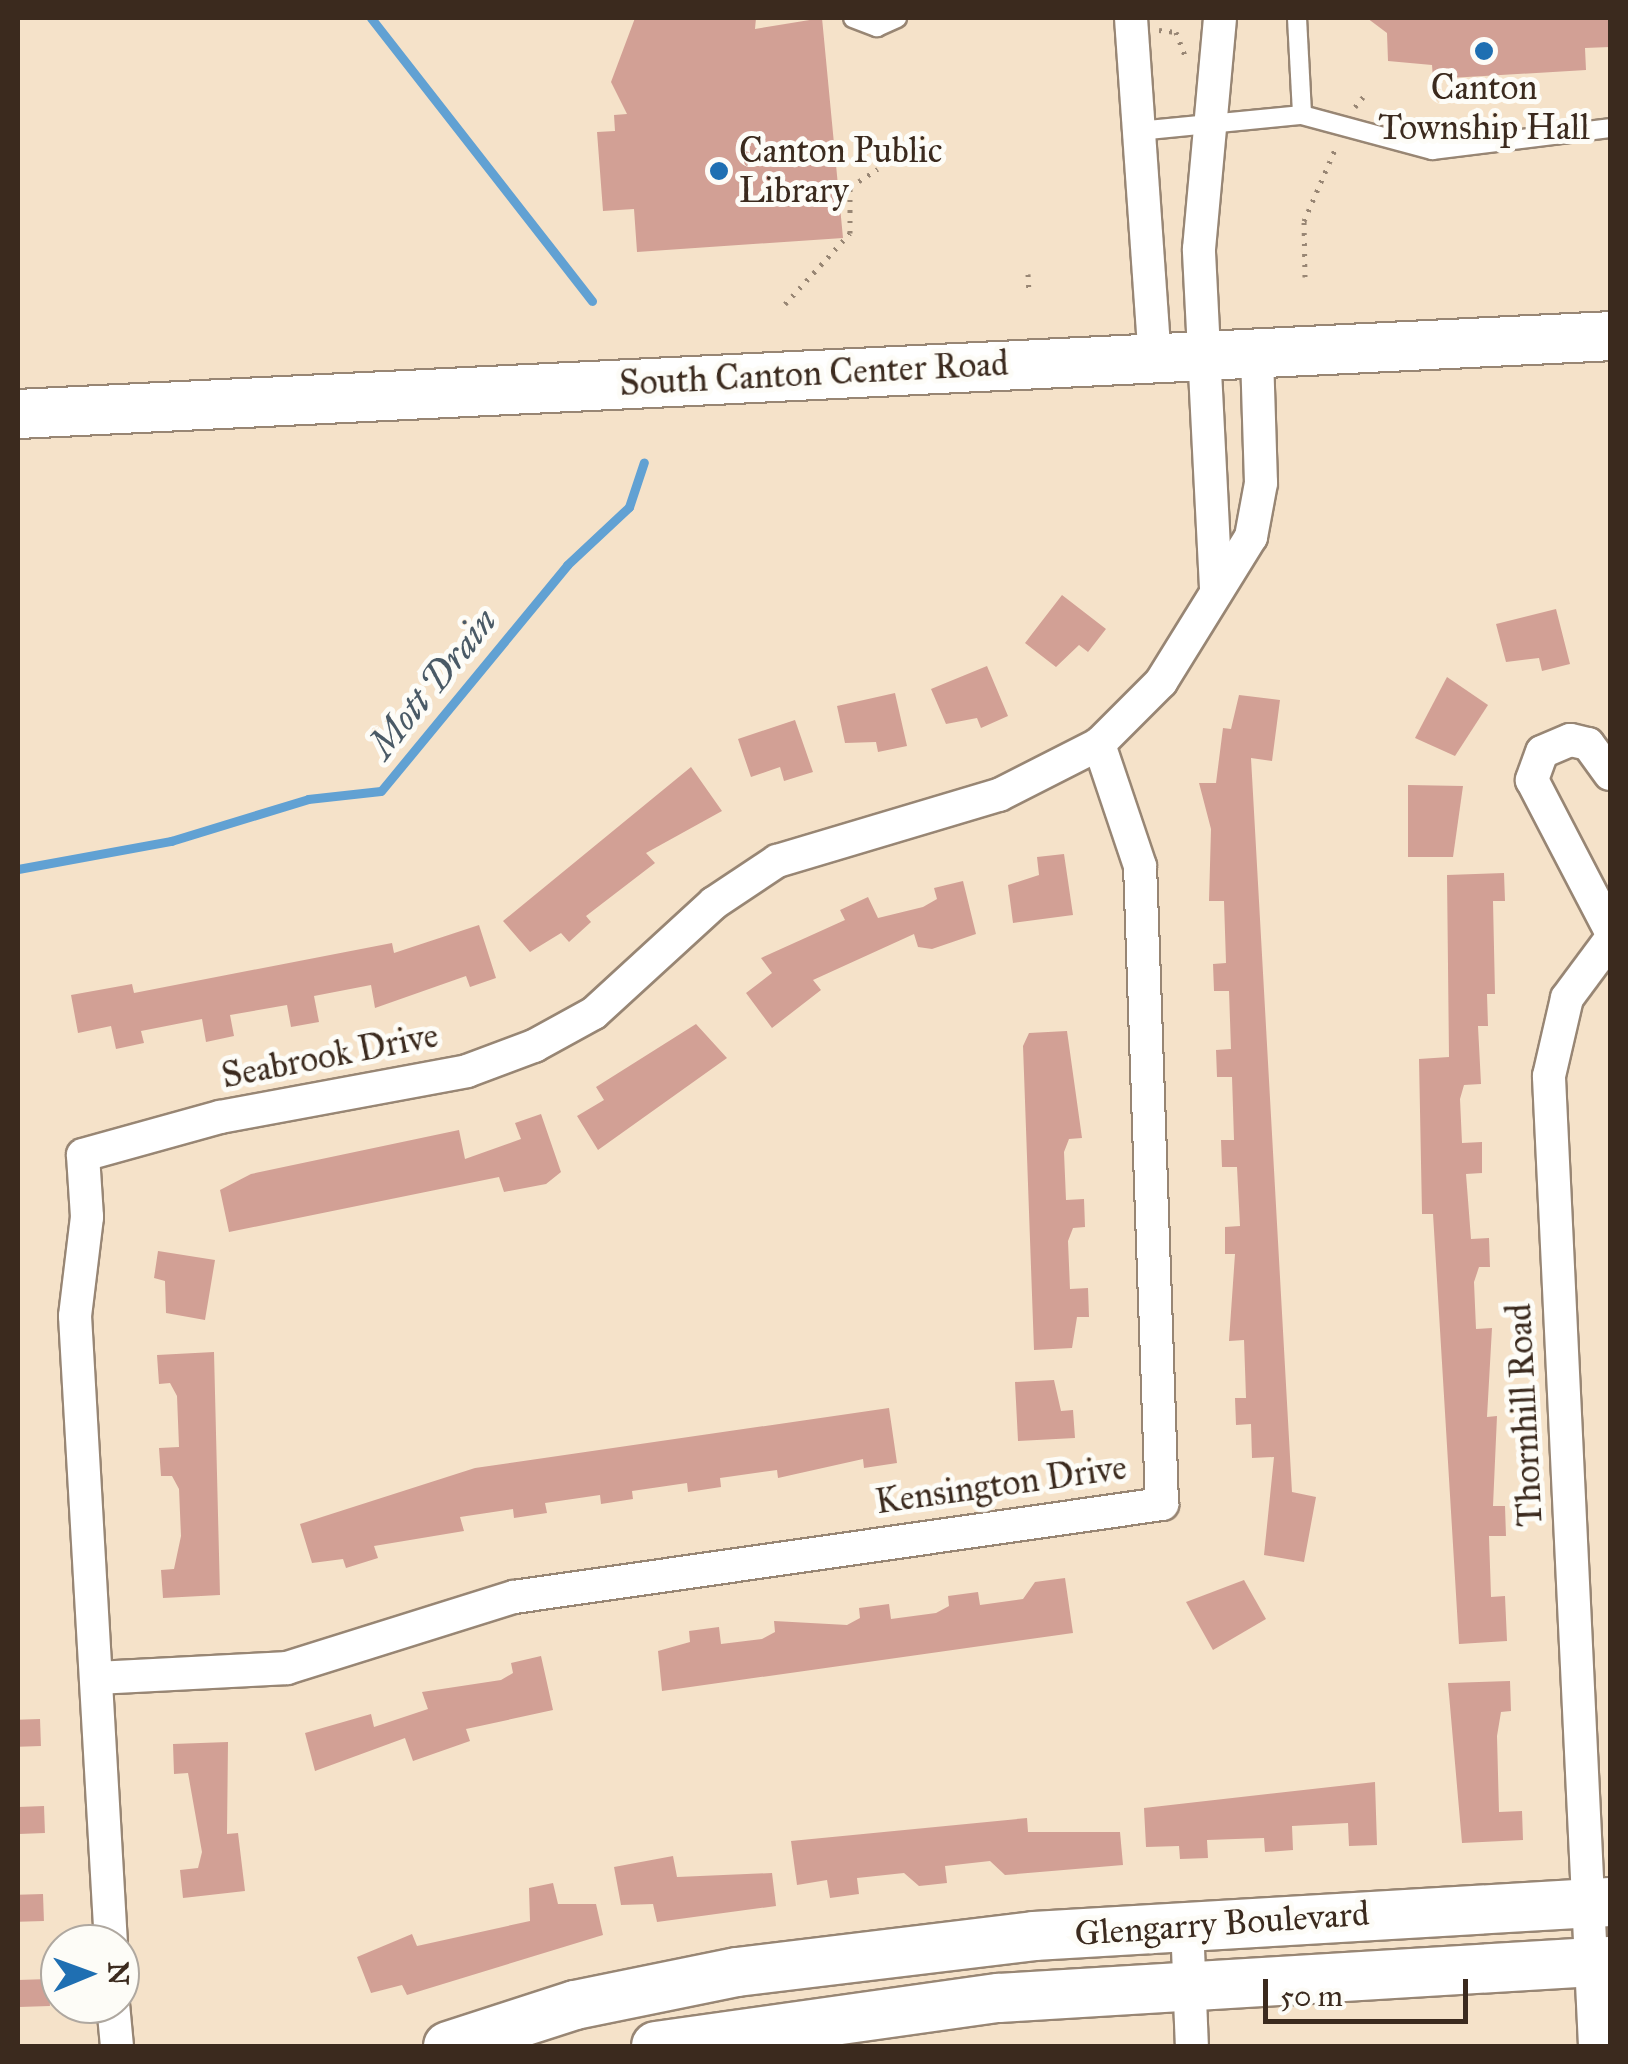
<!DOCTYPE html>
<style>
body{margin:0}
#map{position:relative;width:1628px;height:2064px;overflow:hidden;background:#f5e2c9;font-family:"IM FELL Great Primer",serif}
div>[style]{position:absolute}
[style*='--x']{left:calc(var(--x)*1px);top:calc(var(--y)*1px);width:calc(var(--w)*1px);rotate:calc(var(--a)*1deg)}
.stream>*{height:9px;margin:-4.5px;padding:0 4.5px;transform-origin:4.5px;border-radius:4.5px;background:#61a1d3}
.building>*{inset:0;background:#d2a095;transform-origin:0 0}
.path>*{height:5px;margin-top:-2.5px;transform-origin:0;background:repeating-linear-gradient(90deg,#988674 0 2.5px,transparent 0 10.5px)}
.roads{filter:drop-shadow(2px 0 #988674) drop-shadow(-2px 0 #988674) drop-shadow(0 2px #988674) drop-shadow(0 -2px #988674)}
.lane>*{height:18px;margin:-9px;padding:0 9px;transform-origin:9px;border-radius:9px;background:#fff}
.street>*{height:32px;margin:-16px;padding:0 16px;transform-origin:16px;border-radius:16px;background:#fff}
.secondary>*{height:48px;margin:-24px;padding:0 24px;transform-origin:24px;border-radius:24px;background:#fff}
.dots>*{width:28px;height:28px;translate:-50% -50%;box-sizing:border-box;border:5px solid #fdfcf7;border-radius:50%}
span{translate:-50% -50%;white-space:nowrap;text-align:center;line-height:1.15;-webkit-text-stroke:10px #fdfcf7;paint-order:stroke}
.poi-label{font-size:35px;color:#3b2a1e}
.left{translate:0 -50%;text-align:left}
.street-label{font-size:35px;color:#3b2a1e}
.water-label{font-size:38px;color:#4a5a66;font-style:italic}
.frame{position:absolute;inset:0;border:20px solid #3b2a1e;pointer-events:none}
.north{position:absolute;left:40px;top:1924px;width:100px;height:100px;box-sizing:border-box;background:#fdfcf7;border:2px solid #afa8a0;border-radius:50%;rotate:89deg;font-size:28px;font-weight:700;line-height:40px;text-align:center;color:#3b2a1e}
.north::after{content:'';display:block;margin:auto;width:35px;height:45px;background:#1f6fb2;clip-path:polygon(50% 0,100% 100%,50% 72%,0 100%)}
.scale{position:absolute;left:1263px;top:1979px;width:205px;height:45px;box-sizing:border-box;border:5px solid #3b2a1e;border-top:0;padding-left:12px;font-size:30px;line-height:35px;white-space:nowrap;color:#3b2a1e;-webkit-text-stroke:8px #fdfcf7;paint-order:stroke}
</style>
<div id="map">
<div class="stream">
<div style="--x:371;--y:18;--w:359;--a:52"></div>
<div style="--x:18;--y:869;--w:156;--a:-10.4"></div>
<div style="--x:171;--y:841;--w:143;--a:-17"></div>
<div style="--x:308;--y:799;--w:73;--a:-6.3"></div>
<div style="--x:381;--y:791;--w:293;--a:-50.5"></div>
<div style="--x:567;--y:565;--w:85;--a:-43.1"></div>
<div style="--x:629;--y:507;--w:47;--a:-71.6"></div>
</div>
<div class="building">
<div style="clip-path:polygon(635px 18px,756px 18px,755px 29px,822px 18px,843px 238px,637px 252px,634px 209px,603px 211px,597px 132px,615px 131px,614px 115px,627px 114px,611px 82px)"></div>
<div style="clip-path:polygon(1367px 18px,1610px 18px,1610px 47px,1585px 48px,1586px 70px,1433px 79px,1432px 65px,1388px 61px,1387px 33px)"></div>
<div style="clip-path:polygon(1062px 595px,1106px 629px,1088px 652px,1079px 645px,1056px 667px,1025px 643px)"></div>
<div style="clip-path:polygon(1556px 609px,1570px 664px,1542px 671px,1539px 658px,1506px 662px,1496px 624px)"></div>
<div style="clip-path:polygon(987px 666px,1008px 716px,981px 728px,977px 718px,946px 724px,931px 689px)"></div>
<div style="clip-path:polygon(1447px 677px,1488px 705px,1455px 756px,1415px 738px)"></div>
<div style="clip-path:polygon(895px 693px,907px 746px,878px 752px,876px 742px,845px 743px,837px 706px)"></div>
<div style="clip-path:polygon(1239px 695px,1280px 700px,1272px 761px,1251px 758px,1292px 1492px,1316px 1497px,1304px 1562px,1264px 1555px,1274px 1457px,1252px 1458px,1251px 1424px,1236px 1425px,1235px 1398px,1246px 1398px,1244px 1340px,1229px 1341px,1235px 1254px,1225px 1254px,1225px 1227px,1240px 1226px,1237px 1167px,1222px 1167px,1221px 1140px,1234px 1140px,1232px 1077px,1217px 1077px,1216px 1050px,1231px 1049px,1229px 991px,1214px 991px,1213px 964px,1226px 963px,1224px 901px,1209px 901px,1211px 829px,1199px 783px,1216px 783px,1223px 728px,1231px 729px)"></div>
<div style="clip-path:polygon(795px 720px,813px 772px,784px 781px,780px 767px,751px 777px,738px 739px)"></div>
<div style="clip-path:polygon(691px 767px,722px 811px,646px 853px,655px 863px,586px 916px,591px 922px,569px 942px,561px 933px,530px 952px,503px 921px)"></div>
<div style="clip-path:polygon(1408px 785px,1463px 786px,1453px 857px,1408px 857px)"></div>
<div style="clip-path:polygon(1064px 854px,1073px 915px,1013px 923px,1008px 885px,1039px 875px,1037px 857px)"></div>
<div style="clip-path:polygon(1504px 873px,1505px 901px,1493px 901px,1495px 994px,1487px 994px,1488px 1026px,1478px 1026px,1481px 1084px,1464px 1085px,1460px 1099px,1462px 1143px,1482px 1142px,1482px 1173px,1466px 1174px,1471px 1239px,1489px 1238px,1490px 1267px,1479px 1267px,1474px 1282px,1476px 1329px,1492px 1328px,1487px 1417px,1497px 1416px,1493px 1506px,1505px 1506px,1506px 1536px,1489px 1536px,1491px 1597px,1505px 1596px,1507px 1641px,1459px 1644px,1433px 1214px,1422px 1214px,1419px 1059px,1449px 1057px,1447px 875px)"></div>
<div style="clip-path:polygon(963px 881px,976px 934px,932px 949px,918px 947px,914px 934px,813px 980px,821px 990px,772px 1028px,746px 993px,772px 973px,761px 958px,845px 920px,840px 910px,868px 897px,878px 918px,923px 907px,937px 899px,934px 888px)"></div>
<div style="clip-path:polygon(479px 925px,496px 978px,470px 987px,466px 976px,375px 1008px,371px 985px,314px 996px,319px 1022px,291px 1027px,287px 1005px,230px 1015px,234px 1036px,206px 1042px,202px 1019px,141px 1031px,144px 1043px,116px 1049px,111px 1026px,78px 1033px,71px 995px,132px 984px,134px 993px,392px 943px,394px 953px)"></div>
<div style="clip-path:polygon(696px 1024px,727px 1058px,598px 1150px,577px 1116px,604px 1100px,596px 1087px)"></div>
<div style="clip-path:polygon(1067px 1031px,1082px 1138px,1069px 1139px,1064px 1152px,1066px 1200px,1084px 1199px,1085px 1227px,1073px 1228px,1068px 1241px,1070px 1289px,1088px 1288px,1089px 1317px,1077px 1317px,1072px 1348px,1034px 1350px,1023px 1046px,1029px 1033px)"></div>
<div style="clip-path:polygon(541px 1114px,561px 1172px,546px 1184px,504px 1192px,499px 1177px,229px 1232px,220px 1190px,251px 1174px,459px 1130px,465px 1159px,521px 1139px,515px 1123px)"></div>
<div style="clip-path:polygon(158px 1251px,215px 1260px,205px 1320px,166px 1313px,165px 1281px,154px 1278px)"></div>
<div style="clip-path:polygon(214px 1352px,220px 1595px,163px 1598px,161px 1570px,174px 1569px,181px 1536px,179px 1489px,172px 1476px,161px 1476px,159px 1448px,179px 1447px,177px 1396px,170px 1383px,159px 1384px,157px 1355px)"></div>
<div style="clip-path:polygon(1054px 1380px,1061px 1411px,1073px 1410px,1075px 1438px,1018px 1441px,1015px 1382px)"></div>
<div style="clip-path:polygon(889px 1408px,897px 1463px,864px 1468px,863px 1459px,778px 1478px,777px 1470px,720px 1478px,721px 1487px,688px 1492px,687px 1483px,632px 1491px,633px 1499px,601px 1504px,600px 1495px,545px 1503px,547px 1513px,514px 1518px,513px 1509px,460px 1517px,464px 1531px,374px 1546px,378px 1558px,346px 1568px,343px 1559px,312px 1563px,300px 1524px,475px 1468px)"></div>
<div style="clip-path:polygon(1065px 1578px,1073px 1633px,662px 1691px,658px 1651px,690px 1642px,689px 1631px,719px 1627px,721px 1644px,762px 1639px,775px 1632px,774px 1621px,847px 1625px,860px 1618px,859px 1608px,889px 1604px,891px 1619px,936px 1613px,949px 1606px,948px 1596px,978px 1592px,980px 1605px,1023px 1599px,1035px 1582px)"></div>
<div style="clip-path:polygon(1244px 1580px,1266px 1619px,1213px 1650px,1186px 1602px)"></div>
<div style="clip-path:polygon(541px 1656px,553px 1710px,466px 1729px,470px 1741px,413px 1761px,405px 1738px,315px 1771px,305px 1733px,371px 1714px,374px 1727px,428px 1709px,422px 1692px,501px 1680px,513px 1673px,511px 1663px)"></div>
<div style="clip-path:polygon(1510px 1681px,1511px 1711px,1501px 1712px,1497px 1736px,1499px 1812px,1522px 1811px,1523px 1840px,1462px 1843px,1448px 1683px)"></div>
<div style="left:40px;top:1719px;width:27px;height:22px;rotate:88deg"></div>
<div style="clip-path:polygon(228px 1742px,227px 1834px,238px 1833px,245px 1891px,183px 1898px,180px 1870px,198px 1868px,202px 1852px,188px 1773px,174px 1774px,173px 1744px)"></div>
<div style="clip-path:polygon(1375px 1782px,1377px 1845px,1349px 1846px,1348px 1823px,1292px 1826px,1293px 1850px,1265px 1852px,1264px 1838px,1207px 1840px,1208px 1858px,1180px 1859px,1179px 1846px,1146px 1847px,1144px 1808px)"></div>
<div style="left:44px;top:1806px;width:27px;height:26px;rotate:88deg"></div>
<div style="clip-path:polygon(1027px 1818px,1028px 1832px,1120px 1832px,1123px 1865px,1005px 1875px,990px 1861px,945px 1866px,947px 1883px,919px 1886px,904px 1873px,857px 1878px,859px 1894px,830px 1898px,827px 1880px,797px 1885px,791px 1841px)"></div>
<div style="clip-path:polygon(673px 1856px,677px 1877px,772px 1873px,776px 1906px,657px 1922px,653px 1904px,621px 1905px,614px 1867px)"></div>
<div style="clip-path:polygon(553px 1883px,558px 1904px,596px 1904px,603px 1935px,407px 1995px,402px 1985px,371px 1993px,357px 1957px,412px 1934px,417px 1946px,530px 1921px,529px 1888px)"></div>
<div style="left:43px;top:1894px;width:27px;height:25px;rotate:88deg"></div>
<div style="left:49px;top:1979px;width:27px;height:31px;rotate:88deg"></div>
</div>
<div class="path">
<div style="--x:1159;--y:30;--w:17;--a:7"></div>
<div style="--x:1176;--y:32;--w:26;--a:69"></div>
<div style="--x:1355;--y:107;--w:13;--a:-51"></div>
<div style="--x:1028;--y:274;--w:19;--a:87"></div>
<div style="--x:1305;--y:277;--w:56;--a:-91"></div>
<div style="--x:1304;--y:221;--w:81;--a:-66.6"></div>
<div style="--x:785;--y:304;--w:96;--a:-47.5"></div>
<div style="--x:850;--y:233;--w:46;--a:-90"></div>
<div style="--x:850;--y:187;--w:33;--a:-33"></div>
</div>
<div class="roads">
<div class="lane">
<div style="--x:853;--y:18;--w:26;--a:21"></div>
<div style="--x:877;--y:27;--w:22;--a:-24"></div>
<div style="--x:1297;--y:18;--w:97;--a:87"></div>
<div style="--x:1138;--y:131;--w:165;--a:-5.6"></div>
<div style="--x:1302;--y:115;--w:135;--a:15.1"></div>
<div style="--x:1432;--y:150;--w:179;--a:-7"></div>
</div>
<div class="street">
<div style="--x:1131;--y:18;--w:340;--a:86"></div>
<div style="--x:1216;--y:588;--w:339;--a:-92.9"></div>
<div style="--x:1199;--y:249;--w:232;--a:-84.8"></div>
<div style="--x:1610;--y:774;--w:37;--a:-126"></div>
<div style="--x:1588;--y:744;--w:18;--a:-167"></div>
<div style="--x:1570;--y:740;--w:30;--a:157"></div>
<div style="--x:1542;--y:752;--w:30;--a:110"></div>
<div style="--x:1532;--y:780;--w:169;--a:62.5"></div>
<div style="--x:98;--y:1678;--w:189;--a:-3"></div>
<div style="--x:287;--y:1668;--w:238;--a:-17.4"></div>
<div style="--x:514;--y:1597;--w:655;--a:-8.17"></div>
<div style="--x:1162;--y:1504;--w:638;--a:-91.97"></div>
<div style="--x:1140;--y:866;--w:129;--a:-108.6"></div>
<div style="--x:1187;--y:1924;--w:122;--a:87.7"></div>
<div style="--x:111;--y:1944;--w:629;--a:-93.28"></div>
<div style="--x:75;--y:1316;--w:100;--a:-83.1"></div>
<div style="--x:87;--y:1217;--w:62;--a:-93.7"></div>
<div style="--x:83;--y:1155;--w:142;--a:-15.5"></div>
<div style="--x:220;--y:1117;--w:251;--a:-10.5"></div>
<div style="--x:467;--y:1071;--w:72;--a:-20.5"></div>
<div style="--x:534;--y:1046;--w:68;--a:-28.8"></div>
<div style="--x:594;--y:1013;--w:163;--a:-42.5"></div>
<div style="--x:714;--y:903;--w:76;--a:-33.7"></div>
<div style="--x:777;--y:861;--w:232;--a:-16.6"></div>
<div style="--x:999;--y:795;--w:112;--a:-27"></div>
<div style="--x:1099;--y:744;--w:88;--a:-45"></div>
<div style="--x:1161;--y:682;--w:171;--a:-58.2"></div>
<div style="--x:1251;--y:537;--w:55;--a:-79.5"></div>
<div style="--x:1261;--y:483;--w:129;--a:-91.8"></div>
<div style="--x:113;--y:2004;--w:42;--a:84.6"></div>
<div style="--x:1595;--y:2046;--w:971;--a:-92.72"></div>
<div style="--x:1549;--y:1076;--w:80;--a:-77"></div>
<div style="--x:1567;--y:998;--w:72;--a:-53.4"></div>
</div>
<div class="secondary">
<div style="--x:18;--y:414;--w:1594;--a:-2.8"></div>
<div style="--x:448;--y:2046;--w:133;--a:-17.9"></div>
<div style="--x:575;--y:2005;--w:165;--a:-11.5"></div>
<div style="--x:737;--y:1972;--w:299;--a:-6.9"></div>
<div style="--x:1034;--y:1936;--w:577;--a:-3.38"></div>
<div style="--x:656;--y:2046;--w:346;--a:-8"></div>
<div style="--x:999;--y:1998;--w:612;--a:-3.47"></div>
</div>
</div>
<div class="dots">
<div style="left:1484px;top:51px;background:#1f6fb2"></div>
<div style="left:719px;top:171px;background:#1f6fb2"></div>
</div>
<div class="poi-label">
<span style="left:1484px;top:108px">Canton<br>Township Hall</span>
<span class="left" style="left:739px;top:171px">Canton Public<br>Library</span>
</div>
<div class="street-label">
<span style="left:814px;top:374px;rotate:-3deg">South Canton Center Road</span>
<span style="left:330px;top:1056px;rotate:-11deg">Seabrook Drive</span>
<span style="left:1525px;top:1415px;rotate:-93deg">Thornhill Road</span>
<span style="left:1001px;top:1485px;rotate:-8deg">Kensington Drive</span>
<span style="left:1222px;top:1924px;rotate:-4deg">Glengarry Boulevard</span>
</div>
<div class="water-label">
<span style="left:433px;top:683px;rotate:-51deg">Mott Drain</span>
</div>
<div class="frame"></div>
<div class="north">N</div>
<div class="scale">50 m</div>
</div>
